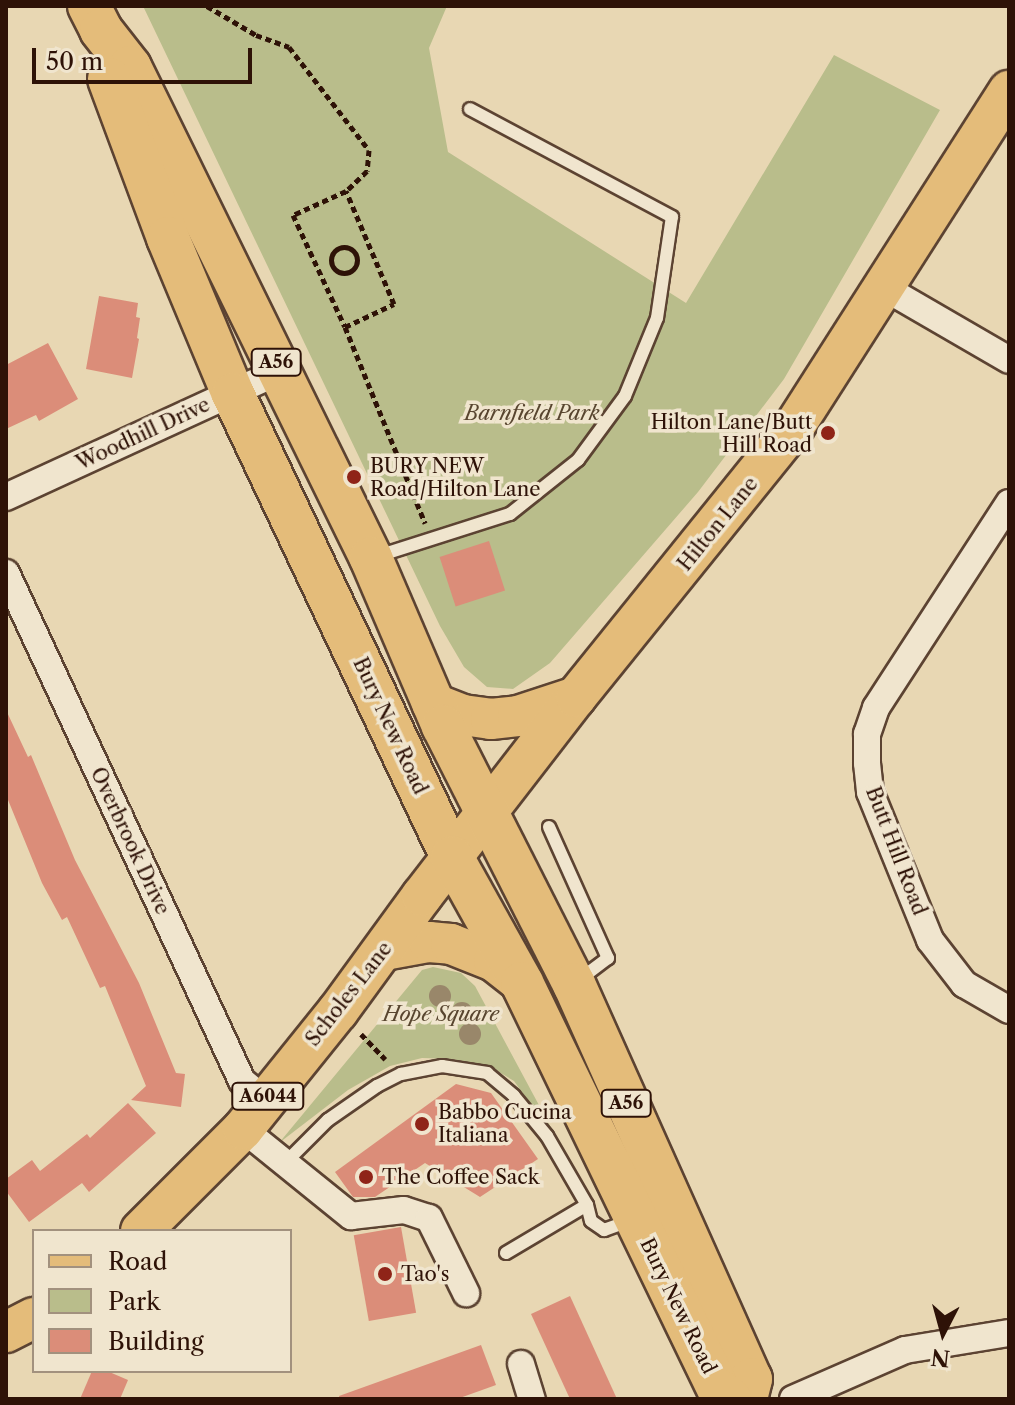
<!DOCTYPE html>
<style>
body{margin:0}
#map{position:relative;width:1015px;height:1405px;overflow:hidden;background:#e8d7b3;font-family:"Libre Caslon Text",serif}
div>[style]{position:absolute}
[style*='--x']{left:calc(var(--x)*1px);top:calc(var(--y)*1px);width:calc(var(--w)*1px);rotate:calc(var(--a)*1deg)}
.green>*{inset:0;background:#b9bd8b}
.building>*{inset:0;background:#db8d79;transform-origin:0 0}
.path>*{height:5px;margin-top:-2.5px;transform-origin:0;background:repeating-linear-gradient(90deg,#2e1207 0 6px,transparent 0 10px)}
.path>.ring{margin:-2.5px;padding:0;box-sizing:content-box;background:none;border:5px solid #2e1207;border-radius:50%}
.roads{filter:drop-shadow(2px 0 #5c4332) drop-shadow(-2px 0 #5c4332) drop-shadow(0 2px #5c4332) drop-shadow(0 -2px #5c4332)}
.service>*{height:12px;margin:-6px;padding:0 6px;transform-origin:6px;border-radius:6px;background:#f0e5ce}
.minor>*{height:26px;margin:-13px;padding:0 13px;transform-origin:13px;border-radius:13px;background:#f0e5ce}
.primary>*{height:40px;margin:-20px;padding:0 20px;transform-origin:20px;border-radius:20px;background:#e4bc7a}
.trunk>*{height:42px;margin:-21px;padding:0 21px;transform-origin:21px;border-radius:21px;background:#e4bc7a}
.trees>*{width:22px;height:22px;margin:-11px;border-radius:50%;background:#99876a}
.dots>*{width:22px;height:22px;translate:-50% -50%;box-sizing:border-box;border:4px solid #f0e5ce;border-radius:50%}
span{translate:-50% -50%;white-space:nowrap;text-align:center;line-height:1.15;-webkit-text-stroke:7px #f0e5ce;paint-order:stroke}
.shield-label span{padding:2px 6px;background:#f0e5ce;border:2px solid;border-radius:6px;-webkit-text-stroke-width:0}
.shield-label{font-size:18px;color:#2e1207;font-weight:700}
.park-label{font-size:20px;color:#58452f;font-style:italic}
.poi-label{font-size:20px;color:#2e1207}
.right{translate:-100% -50%;text-align:right}
.left{translate:0 -50%;text-align:left}
.street-label{font-size:20px;color:#2e1207}
.frame{position:absolute;inset:0;border:8px solid #2e1207;pointer-events:none}
.legend{position:absolute;left:32px;top:1229px;width:260px;height:144px;box-sizing:border-box;background:#f0e5ce;border:2px solid #a2917e;margin:0;padding:10px 14px;list-style:none;font-size:24px;color:#2e1207}
.legend li{display:flex;align-items:center;gap:16px;height:40px}
.legend b{width:40px;border:2px solid #a2917e}
.north{position:absolute;left:903px;top:1293px;width:80px;height:80px;-webkit-text-stroke:6px #f0e5ce;paint-order:stroke;rotate:186deg;font-size:22px;font-weight:700;line-height:32px;text-align:center;color:#2e1207}
.north::after{content:'';display:block;margin:auto;width:28px;height:36px;background:#2e1207;clip-path:polygon(50% 0,100% 100%,50% 72%,0 100%)}
.scale{position:absolute;left:32px;top:48px;width:220px;height:36px;box-sizing:border-box;border:4px solid #2e1207;border-top:0;padding-left:10px;font-size:24px;line-height:28px;white-space:nowrap;color:#2e1207;-webkit-text-stroke:6px #f0e5ce;paint-order:stroke}
</style>
<div id="map">
<div class="green">
<div style="clip-path:polygon(143px 6px,447px 6px,429px 48px,448px 152px,686px 303px,834px 55px,940px 110px,784px 379px,698px 492px,550px 663px,513px 689px,487px 687px,464px 667px,440px 626px)"></div>
<div style="clip-path:polygon(433px 967px,461px 973px,475px 986px,562px 1148px,514px 1081px,489px 1066px,452px 1059px,422px 1058px,390px 1066px,348px 1090px,279px 1143px,422px 970px)"></div>
</div>
<div class="building">
<div style="clip-path:polygon(99px 296px,138px 303px,136px 317px,140px 318px,137px 338px,139px 339px,132px 378px,86px 369px)"></div>
<div style="clip-path:polygon(48px 343px,78px 399px,39px 421px,36px 415px,6px 429px,6px 365px)"></div>
<div style="left:489px;top:541px;width:52px;height:52px;rotate:72deg"></div>
<div style="clip-path:polygon(6px 710px,28px 757px,31px 755px,75px 860px,139px 983px,176px 1073px,185px 1074px,181px 1107px,131px 1100px,146px 1086px,105px 986px,100px 988px,67px 917px,62px 920px,42px 883px,6px 795px)"></div>
<div style="clip-path:polygon(456px 1084px,491px 1093px,538px 1159px,480px 1197px,425px 1163px,375px 1197px,353px 1197px,335px 1172px)"></div>
<div style="clip-path:polygon(128px 1103px,156px 1133px,89px 1192px,82px 1183px,29px 1222px,6px 1191px,6px 1179px,32px 1160px,40px 1171px,87px 1134px,90px 1138px)"></div>
<div style="left:401px;top:1227px;width:87px;height:48px;rotate:80deg"></div>
<div style="clip-path:polygon(570px 1296px,617px 1399px,570px 1399px,531px 1314px)"></div>
<div style="clip-path:polygon(481px 1345px,496px 1385px,457px 1399px,340px 1399px,339px 1396px)"></div>
<div style="clip-path:polygon(92px 1371px,107px 1371px,128px 1380px,120px 1399px,80px 1399px)"></div>
</div>
<div class="path">
<div style="--x:207;--y:6;--w:57;--a:30.6"></div>
<div style="--x:256;--y:35;--w:35;--a:20"></div>
<div style="--x:289;--y:47;--w:130;--a:52.2"></div>
<div style="--x:369;--y:150;--w:21;--a:95"></div>
<div style="--x:367;--y:171;--w:29;--a:136"></div>
<div style="--x:346;--y:191;--w:58;--a:155.6"></div>
<div style="--x:293;--y:215;--w:123;--a:65.1"></div>
<div style="--x:345;--y:327;--w:212;--a:67.8"></div>
<div class="ring" style="left:331px;top:247px;width:21px;height:21px"></div>
<div style="--x:345;--y:327;--w:54;--a:-25.1"></div>
<div style="--x:394;--y:304;--w:123;--a:-113"></div>
<div style="--x:361;--y:1034;--w:35;--a:46"></div>
</div>
<div class="roads">
<div class="service">
<div style="--x:378;--y:556;--w:139;--a:-17.7"></div>
<div style="--x:510;--y:514;--w:87;--a:-38.5"></div>
<div style="--x:578;--y:460;--w:79;--a:-53.7"></div>
<div style="--x:625;--y:396;--w:84;--a:-67.7"></div>
<div style="--x:657;--y:318;--w:102;--a:-81.6"></div>
<div style="--x:672;--y:217;--w:229;--a:-151.9"></div>
<div style="--x:549;--y:827;--w:144;--a:65.8"></div>
<div style="--x:608;--y:958;--w:38;--a:143"></div>
<div style="--x:285;--y:1163;--w:61;--a:-45"></div>
<div style="--x:328;--y:1120;--w:60;--a:-34.8"></div>
<div style="--x:377;--y:1086;--w:27;--a:-27"></div>
<div style="--x:401;--y:1074;--w:42;--a:-11"></div>
<div style="--x:442;--y:1066;--w:46;--a:8.8"></div>
<div style="--x:487;--y:1073;--w:35;--a:40"></div>
<div style="--x:514;--y:1096;--w:52;--a:50.5"></div>
<div style="--x:547;--y:1136;--w:80;--a:59.9"></div>
<div style="--x:587;--y:1205;--w:16;--a:76"></div>
<div style="--x:591;--y:1221;--w:16;--a:35"></div>
<div style="--x:604;--y:1230;--w:27;--a:-20"></div>
<div style="--x:506;--y:1253;--w:94;--a:-30.7"></div>
</div>
<div class="minor">
<div style="--x:885;--y:288;--w:143;--a:30.1"></div>
<div style="--x:6;--y:497;--w:302;--a:-24.7"></div>
<div style="--x:1009;--y:503;--w:244;--a:123"></div>
<div style="--x:876;--y:708;--w:28;--a:109"></div>
<div style="--x:867;--y:734;--w:29;--a:90"></div>
<div style="--x:867;--y:763;--w:29;--a:84"></div>
<div style="--x:870;--y:792;--w:160;--a:67.9"></div>
<div style="--x:930;--y:940;--w:56;--a:52.3"></div>
<div style="--x:964;--y:984;--w:52;--a:30"></div>
<div style="--x:6;--y:573;--w:560;--a:65.08"></div>
<div style="--x:242;--y:1081;--w:30;--a:40"></div>
<div style="--x:243;--y:1129;--w:139;--a:38.9"></div>
<div style="--x:351;--y:1216;--w:53;--a:-6.5"></div>
<div style="--x:404;--y:1210;--w:26;--a:18"></div>
<div style="--x:429;--y:1218;--w:84;--a:63.7"></div>
<div style="--x:521;--y:1364;--w:37;--a:73"></div>
<div style="--x:793;--y:1399;--w:122;--a:-23.6"></div>
<div style="--x:905;--y:1350;--w:105;--a:-9.3"></div>
</div>
<div class="primary">
<div style="--x:432;--y:703;--w:33;--a:21"></div>
<div style="--x:463;--y:715;--w:28;--a:8"></div>
<div style="--x:491;--y:719;--w:27;--a:-6"></div>
<div style="--x:518;--y:716;--w:61;--a:-18.1"></div>
<div style="--x:384;--y:950;--w:46;--a:-10.1"></div>
<div style="--x:429;--y:942;--w:22;--a:5"></div>
<div style="--x:451;--y:944;--w:46;--a:21.6"></div>
<div style="--x:494;--y:961;--w:36;--a:38"></div>
<div style="--x:141;--y:1231;--w:144;--a:-45"></div>
<div style="--x:243;--y:1129;--w:151;--a:-51.2"></div>
<div style="--x:338;--y:1011;--w:142;--a:-53.9"></div>
<div style="--x:422;--y:896;--w:252;--a:-52.3"></div>
<div style="--x:576;--y:697;--w:347;--a:-51.1"></div>
<div style="--x:794;--y:427;--w:399;--a:-57.4"></div>
<div style="--x:6;--y:1332;--w:31;--a:-27"></div>
</div>
<div class="trunk">
<div style="--x:89;--y:6;--w:27;--a:63"></div>
<div style="--x:101;--y:30;--w:47;--a:51.9"></div>
<div style="--x:130;--y:67;--w:547;--a:63.86"></div>
<div style="--x:371;--y:558;--w:183;--a:66.8"></div>
<div style="--x:443;--y:726;--w:289;--a:63.1"></div>
<div style="--x:574;--y:984;--w:433;--a:65.9"></div>
<div style="--x:751;--y:1379;--w:21;--a:104"></div>
<div style="--x:109;--y:79;--w:170;--a:69.6"></div>
<div style="--x:168;--y:238;--w:169;--a:67.4"></div>
<div style="--x:233;--y:394;--w:512;--a:64.69"></div>
<div style="--x:452;--y:857;--w:144;--a:60.9"></div>
<div style="--x:522;--y:983;--w:452;--a:64.2"></div>
<div style="--x:719;--y:1390;--w:14;--a:39"></div>
</div>
</div>
<div class="trees">
<div style="left:440px;top:996px"></div>
<div style="left:462px;top:1013px"></div>
<div style="left:470px;top:1034px"></div>
</div>
<div class="dots">
<div style="left:828px;top:433px;background:#8f2418"></div>
<div style="left:354px;top:477px;background:#8f2418"></div>
<div style="left:422px;top:1124px;background:#8f2418"></div>
<div style="left:366px;top:1177px;background:#8f2418"></div>
<div style="left:385px;top:1274px;background:#8f2418"></div>
</div>
<div class="shield-label">
<span style="left:276px;top:362px">A56</span>
<span style="left:268px;top:1096px">A6044</span>
<span style="left:626px;top:1103px">A56</span>
</div>
<div class="park-label">
<span style="left:532px;top:413px">Barnfield Park</span>
<span style="left:441px;top:1014px">Hope Square</span>
</div>
<div class="poi-label">
<span class="right" style="left:812px;top:434px">Hilton Lane/Butt<br>Hill Road</span>
<span class="left" style="left:370px;top:478px">BURY NEW<br>Road/Hilton Lane</span>
<span class="left" style="left:438px;top:1124px">Babbo Cucina<br>Italiana</span>
<span class="left" style="left:382px;top:1177px">The Coffee Sack</span>
<span class="left" style="left:401px;top:1274px">Tao's</span>
</div>
<div class="street-label">
<span style="left:143px;top:434px;rotate:-25deg">Woodhill Drive</span>
<span style="left:718px;top:524px;rotate:-51deg">Hilton Lane</span>
<span style="left:390px;top:726px;rotate:65deg">Bury New Road</span>
<span style="left:130px;top:841px;rotate:65deg">Overbrook Drive</span>
<span style="left:896px;top:851px;rotate:69deg">Butt Hill Road</span>
<span style="left:349px;top:994px;rotate:-52deg">Scholes Lane</span>
<span style="left:678px;top:1306px;rotate:64deg">Bury New Road</span>
</div>
<div class="frame"></div>
<ul class="legend">
<li><b style="height:10px;background:#e4bc7a"></b>Road</li>
<li><b style="height:22px;background:#b9bd8b"></b>Park</li>
<li><b style="height:22px;background:#db8d79"></b>Building</li>
</ul>
<div class="north">N</div>
<div class="scale">50 m</div>
</div>
